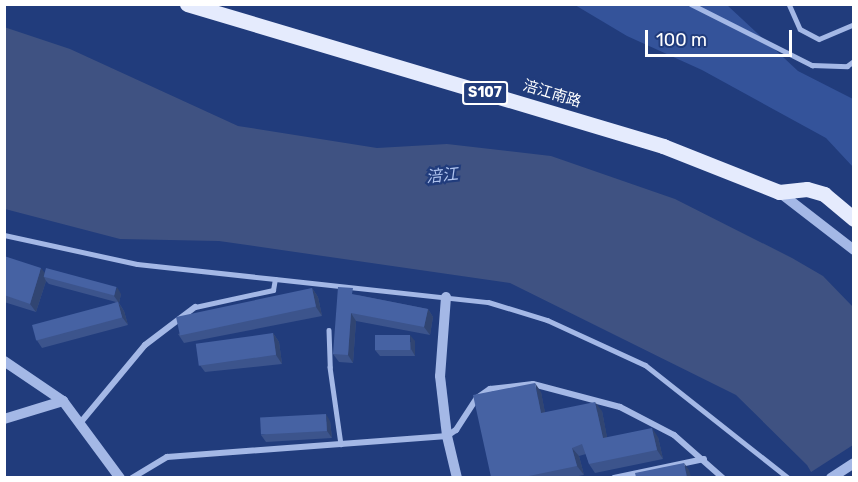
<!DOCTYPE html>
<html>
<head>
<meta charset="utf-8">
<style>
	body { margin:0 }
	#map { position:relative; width:858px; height:482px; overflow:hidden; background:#213c7c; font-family:Rubik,"Noto Sans SC",sans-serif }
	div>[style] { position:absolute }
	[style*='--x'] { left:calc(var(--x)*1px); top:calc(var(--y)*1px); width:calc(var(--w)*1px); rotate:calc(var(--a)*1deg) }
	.green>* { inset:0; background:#34539a }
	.water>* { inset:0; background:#3f5282 }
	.pier>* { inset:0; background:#213c7c }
	.service>* { height:4.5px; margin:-2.25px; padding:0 2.25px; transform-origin:2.25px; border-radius:2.25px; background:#a4b8e6 }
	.pedestrian>* { height:5px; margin:-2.5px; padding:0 2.5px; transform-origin:2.5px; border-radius:2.5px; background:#a4b8e6 }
	.minor>* { height:6px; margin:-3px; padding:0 3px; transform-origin:3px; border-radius:3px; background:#a4b8e6 }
	.tertiary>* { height:10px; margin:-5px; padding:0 5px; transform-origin:5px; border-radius:5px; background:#a4b8e6 }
	.primary>* { height:15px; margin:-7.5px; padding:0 7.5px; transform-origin:7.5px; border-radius:7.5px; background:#e5ebfd }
	.wall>* { inset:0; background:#3c548c }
	.shaded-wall>* { inset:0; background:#314572 }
	.building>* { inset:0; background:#4662a3; transform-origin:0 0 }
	span { translate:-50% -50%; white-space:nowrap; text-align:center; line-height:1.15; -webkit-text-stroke:4.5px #213c7c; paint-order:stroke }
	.shield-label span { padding:2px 4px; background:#213c7c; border:2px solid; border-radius:4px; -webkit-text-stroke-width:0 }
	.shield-label { font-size:14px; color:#fff; font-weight:700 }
	.street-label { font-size:15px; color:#fff }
	.water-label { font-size:16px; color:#afc3ee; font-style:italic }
	.frame { position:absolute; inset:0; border:6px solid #fff; pointer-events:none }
	.scale { position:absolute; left:645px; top:30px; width:147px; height:27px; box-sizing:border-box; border:3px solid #fff; border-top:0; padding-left:8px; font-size:18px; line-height:21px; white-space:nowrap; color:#fff; -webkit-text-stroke:4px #213c7c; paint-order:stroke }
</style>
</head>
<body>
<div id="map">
	<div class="green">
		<div style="clip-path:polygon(575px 5px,727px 5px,798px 71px,853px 99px,853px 167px,826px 138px,702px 70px,627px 36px)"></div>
	</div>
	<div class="water">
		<div style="clip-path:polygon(4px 27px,70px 49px,238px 126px,377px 148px,447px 144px,551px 156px,675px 199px,792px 258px,823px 276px,853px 307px,853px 477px,814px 477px,807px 465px,736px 395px,510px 283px,219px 241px,120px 239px,5px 209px)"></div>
	</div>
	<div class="pier">
		<div style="clip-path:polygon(853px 445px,853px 478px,810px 478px,808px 474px)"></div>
	</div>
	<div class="service">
		<div style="--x:691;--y:4;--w:136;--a:26.8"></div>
		<div style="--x:812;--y:65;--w:35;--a:2"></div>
		<div style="--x:847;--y:66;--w:9;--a:-36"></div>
		<div style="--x:789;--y:4;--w:27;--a:66"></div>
		<div style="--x:800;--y:29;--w:21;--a:28"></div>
		<div style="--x:819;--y:39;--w:38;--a:-23"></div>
		<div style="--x:329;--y:330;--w:37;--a:88"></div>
		<div style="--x:330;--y:367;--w:78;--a:81.9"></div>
	</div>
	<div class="pedestrian">
		<div style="--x:4;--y:235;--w:136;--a:12.3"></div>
		<div style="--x:137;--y:264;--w:139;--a:6.2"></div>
		<div style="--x:195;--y:307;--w:80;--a:-12.3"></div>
		<div style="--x:273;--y:290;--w:11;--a:-80"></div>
		<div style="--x:275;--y:279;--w:214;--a:6.2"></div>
		<div style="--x:488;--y:302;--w:62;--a:17"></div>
		<div style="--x:547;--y:320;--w:108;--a:24.7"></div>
		<div style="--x:645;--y:365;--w:182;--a:38.3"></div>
	</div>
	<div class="minor">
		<div style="--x:81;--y:422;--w:100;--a:-50.3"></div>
		<div style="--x:145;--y:345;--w:63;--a:-37.2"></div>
		<div style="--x:132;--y:478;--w:41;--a:-31"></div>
		<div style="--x:167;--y:457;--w:281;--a:-4.3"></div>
		<div style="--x:447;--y:436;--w:11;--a:-34"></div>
		<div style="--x:456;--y:430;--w:38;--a:-57"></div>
		<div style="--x:477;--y:398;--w:16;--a:-35"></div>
		<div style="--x:490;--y:389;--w:43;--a:-6.6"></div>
		<div style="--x:533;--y:384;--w:90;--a:14.8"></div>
		<div style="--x:620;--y:407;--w:61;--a:27.4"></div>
		<div style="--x:674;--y:435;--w:65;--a:41.3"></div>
		<div style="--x:614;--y:478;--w:92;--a:-11.9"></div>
	</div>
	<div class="tertiary">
		<div style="--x:779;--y:192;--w:95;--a:37.7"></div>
		<div style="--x:446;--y:297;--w:79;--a:94.3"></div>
		<div style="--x:440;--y:376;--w:60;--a:83.3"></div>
		<div style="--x:447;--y:436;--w:43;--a:76.6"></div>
		<div style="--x:4;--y:361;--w:71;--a:34.1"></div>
		<div style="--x:63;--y:401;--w:96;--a:53.5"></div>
		<div style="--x:4;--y:419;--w:62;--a:-17"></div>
		<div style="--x:831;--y:478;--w:27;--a:-33"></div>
	</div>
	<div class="primary">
		<div style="--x:187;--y:4;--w:497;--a:16.6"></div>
		<div style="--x:663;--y:146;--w:125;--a:21.6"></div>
		<div style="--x:779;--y:192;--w:28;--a:-6"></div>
		<div style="--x:807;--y:189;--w:18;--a:16"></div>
		<div style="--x:824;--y:194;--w:39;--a:40"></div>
	</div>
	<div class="wall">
		<div style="clip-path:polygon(4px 256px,45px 273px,121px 294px,119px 303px,124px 311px,128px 325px,42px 348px,36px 339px,116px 302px,49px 284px,46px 281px,36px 312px,4px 302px)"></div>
		<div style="clip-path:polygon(312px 288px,318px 297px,322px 316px,184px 343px,178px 334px)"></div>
		<div style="clip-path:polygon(357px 295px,428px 309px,433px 317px,430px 335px,356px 321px,353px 363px,339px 362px,333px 354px)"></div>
		<div style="clip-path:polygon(273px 333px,279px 342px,282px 364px,205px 372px,199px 364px)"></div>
		<div style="clip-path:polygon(415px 341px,415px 356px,380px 356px,375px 350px)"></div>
		<div style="clip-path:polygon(541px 392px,545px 413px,602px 411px,607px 438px,658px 437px,663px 459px,595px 473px,589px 464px,586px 454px,579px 456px,584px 475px,573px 477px,491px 477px)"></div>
		<div style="clip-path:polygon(330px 421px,332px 438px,266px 442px,261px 435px)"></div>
	</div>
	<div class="shaded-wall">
		<div style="clip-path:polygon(41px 268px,48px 277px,44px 277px,46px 281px,36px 312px,30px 304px)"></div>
		<div style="clip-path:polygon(117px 287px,121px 294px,119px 303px,114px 296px)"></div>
		<div style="clip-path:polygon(312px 288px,318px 297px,322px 316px,316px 307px)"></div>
		<div style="clip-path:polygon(118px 302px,124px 311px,128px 325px,122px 317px)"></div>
		<div style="clip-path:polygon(428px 309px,433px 317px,430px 335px,424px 327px)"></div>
		<div style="clip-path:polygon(351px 313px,356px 321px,353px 363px,348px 355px)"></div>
		<div style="clip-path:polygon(273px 333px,279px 342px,282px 364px,276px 355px)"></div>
		<div style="clip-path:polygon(410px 335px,415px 341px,415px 356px,411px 349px)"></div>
		<div style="clip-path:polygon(535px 383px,541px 392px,547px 422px,541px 413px)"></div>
		<div style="clip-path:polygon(595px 402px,602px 411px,609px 447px,603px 438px)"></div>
		<div style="clip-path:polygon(326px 414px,330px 421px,332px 438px,327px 431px)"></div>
		<div style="clip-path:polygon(652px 428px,658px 437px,663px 459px,657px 450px)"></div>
		<div style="clip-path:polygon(572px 448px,579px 456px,584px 475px,577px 466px)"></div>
		<div style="clip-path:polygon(684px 463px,689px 470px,691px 477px,687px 477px)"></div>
	</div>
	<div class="building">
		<div style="clip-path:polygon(4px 256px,41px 268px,30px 304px,4px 295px)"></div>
		<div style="left:46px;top:268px;width:73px;height:9px;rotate:15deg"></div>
		<div style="clip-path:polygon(338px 287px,353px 288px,352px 294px,428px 309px,424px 327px,351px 313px,348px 355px,333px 354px)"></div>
		<div style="left:312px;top:288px;width:19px;height:139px;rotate:78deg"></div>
		<div style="left:118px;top:302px;width:16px;height:89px;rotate:75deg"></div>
		<div style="left:273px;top:333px;width:22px;height:78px;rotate:82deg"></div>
		<div style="left:375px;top:335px;width:35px;height:15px"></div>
		<div style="clip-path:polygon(535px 383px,541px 413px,595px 402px,603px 438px,652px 428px,657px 450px,589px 464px,582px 444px,572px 448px,577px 466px,524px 477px,491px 477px,473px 395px)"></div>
		<div style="left:326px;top:414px;width:17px;height:66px;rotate:87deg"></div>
		<div style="clip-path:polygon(684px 463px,687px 477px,636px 477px,635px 473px)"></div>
	</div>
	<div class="shield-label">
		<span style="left:485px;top:93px">S107</span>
	</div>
	<div class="street-label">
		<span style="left:552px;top:94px;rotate:17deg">涪江南路</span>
	</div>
	<div class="water-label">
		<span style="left:442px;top:176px;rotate:-6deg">涪江</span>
	</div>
	<div class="frame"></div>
	<div class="scale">100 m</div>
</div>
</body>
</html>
